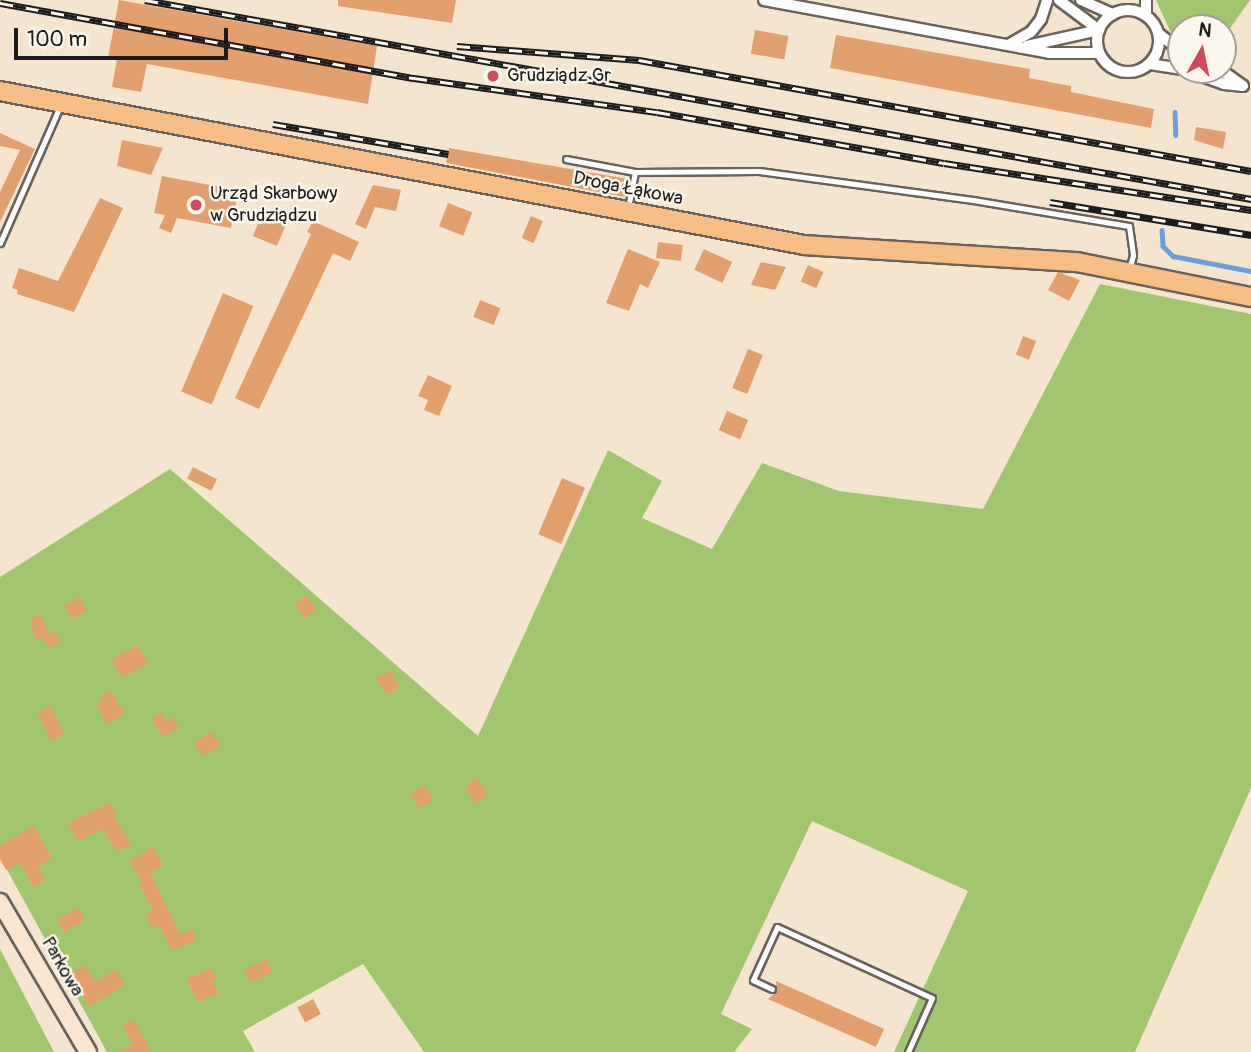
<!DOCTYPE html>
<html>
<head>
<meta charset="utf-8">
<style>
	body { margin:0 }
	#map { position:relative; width:1251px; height:1052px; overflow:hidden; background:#f6e5ce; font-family:Pangolin,sans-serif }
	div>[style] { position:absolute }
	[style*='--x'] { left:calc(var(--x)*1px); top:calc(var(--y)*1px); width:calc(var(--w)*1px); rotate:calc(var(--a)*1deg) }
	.green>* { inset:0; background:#a2c66f }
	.stream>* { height:4.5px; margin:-2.25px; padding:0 2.25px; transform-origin:2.25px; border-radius:2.25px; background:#6d9fd8 }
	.building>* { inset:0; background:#e3a06f; transform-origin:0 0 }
	.roads { filter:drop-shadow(2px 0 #68625a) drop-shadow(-2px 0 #68625a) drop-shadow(0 2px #68625a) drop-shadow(0 -2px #68625a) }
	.lane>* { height:5px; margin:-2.5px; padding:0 2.5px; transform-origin:2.5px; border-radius:2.5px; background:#fff }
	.street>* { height:10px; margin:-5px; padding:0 5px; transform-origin:5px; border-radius:5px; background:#fff }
	.street>.ring { margin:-5px; padding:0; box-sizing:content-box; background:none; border:10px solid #fff; border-radius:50% }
	.secondary>* { height:16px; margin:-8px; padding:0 8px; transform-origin:8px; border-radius:8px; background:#fce5cf }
	.primary>* { height:18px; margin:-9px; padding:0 9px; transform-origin:9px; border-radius:9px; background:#f7be88 }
	.rail>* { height:7px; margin-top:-3.5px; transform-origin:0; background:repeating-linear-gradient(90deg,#fbf7ec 0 13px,#1c1c1c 0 26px); box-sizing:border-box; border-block:2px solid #1c1c1c }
	.dots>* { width:19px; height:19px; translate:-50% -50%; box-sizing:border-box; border:4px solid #fbf7ec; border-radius:50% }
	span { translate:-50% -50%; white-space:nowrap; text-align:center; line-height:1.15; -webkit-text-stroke:5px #fbf7ec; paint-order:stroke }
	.poi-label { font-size:19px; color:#1c1c1c }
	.left { translate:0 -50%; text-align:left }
	.street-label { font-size:19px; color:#1c1c1c }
	.north { position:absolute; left:1167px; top:14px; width:70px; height:70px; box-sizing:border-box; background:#fbf7ec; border:2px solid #a29f99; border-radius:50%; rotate:9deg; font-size:19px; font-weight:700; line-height:28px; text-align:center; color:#1c1c1c }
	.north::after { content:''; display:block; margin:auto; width:24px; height:32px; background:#d1495b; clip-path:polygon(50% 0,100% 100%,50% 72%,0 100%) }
	.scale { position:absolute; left:14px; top:28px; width:214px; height:32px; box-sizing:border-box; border:4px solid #1c1c1c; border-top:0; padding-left:9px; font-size:21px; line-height:24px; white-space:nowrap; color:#1c1c1c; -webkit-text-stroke:5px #fbf7ec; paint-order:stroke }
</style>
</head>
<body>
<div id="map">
	<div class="green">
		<div style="clip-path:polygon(1156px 0,1250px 0,1226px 34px,1223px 56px,1223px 28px,1181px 28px,1181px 41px,1170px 31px)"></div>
		<div style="clip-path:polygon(1100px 284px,1251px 314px,1251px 788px,1135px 1052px,894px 1052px,968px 891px,812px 821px,721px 1014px,752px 1029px,734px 1052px,424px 1052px,363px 964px,243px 1031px,255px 1052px,107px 1052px,0 857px,0 577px,170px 469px,478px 736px,608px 450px,662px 481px,642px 518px,712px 549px,762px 463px,839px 491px,983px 509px)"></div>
		<div style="clip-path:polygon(0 949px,43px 1031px,54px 1052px,0 1052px)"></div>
	</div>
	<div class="stream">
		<div style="--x:1175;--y:112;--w:23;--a:88"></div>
		<div style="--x:1162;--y:230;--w:16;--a:86"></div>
		<div style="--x:1163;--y:246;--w:14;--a:45"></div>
		<div style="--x:1173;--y:256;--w:79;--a:10.9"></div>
	</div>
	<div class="building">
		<div style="clip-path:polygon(119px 0,377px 46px,368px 104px,147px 64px,141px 92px,112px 87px,117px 59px,108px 58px)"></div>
		<div style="clip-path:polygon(338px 0,456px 0,452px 23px,338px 6px)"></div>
		<div style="left:755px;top:30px;width:34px;height:24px;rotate:10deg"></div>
		<div style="clip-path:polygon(836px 35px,1030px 69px,1029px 78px,1071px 86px,1071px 92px,1154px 109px,1151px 128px,830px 68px)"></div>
		<div style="clip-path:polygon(1196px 127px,1226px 132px,1223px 149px,1194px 140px)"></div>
		<div style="clip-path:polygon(0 133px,35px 149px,0 222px,0 192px,20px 150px,0 146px)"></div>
		<div style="clip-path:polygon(122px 140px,163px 148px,151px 175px,117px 166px)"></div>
		<div style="clip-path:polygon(449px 148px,628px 179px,625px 197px,446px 163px)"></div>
		<div style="clip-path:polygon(162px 176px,226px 188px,225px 195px,237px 197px,231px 228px,177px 218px,171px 233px,159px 228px,165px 215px,154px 213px)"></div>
		<div style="clip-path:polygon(373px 185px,401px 190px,396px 211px,375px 207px,366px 229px,355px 224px)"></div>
		<div style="clip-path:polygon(100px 198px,123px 208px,74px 312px,17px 294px,18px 290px,12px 288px,19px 268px,58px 281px)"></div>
		<div style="left:448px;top:203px;width:26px;height:25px;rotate:21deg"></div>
		<div style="left:263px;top:212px;width:26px;height:26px;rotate:23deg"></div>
		<div style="left:531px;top:216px;width:13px;height:24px;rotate:23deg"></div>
		<div style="clip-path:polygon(313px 221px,359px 242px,350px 261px,333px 253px,259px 409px,235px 398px,311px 234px,307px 232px)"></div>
		<div style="left:658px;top:242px;width:25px;height:16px;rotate:7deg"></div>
		<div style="clip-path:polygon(628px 249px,660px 262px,648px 288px,640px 284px,629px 311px,606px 303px)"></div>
		<div style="left:704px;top:249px;width:31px;height:23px;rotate:25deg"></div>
		<div style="clip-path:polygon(761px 262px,786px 267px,775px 290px,751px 285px)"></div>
		<div style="left:808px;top:265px;width:17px;height:18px;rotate:24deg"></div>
		<div style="clip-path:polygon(1058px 272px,1080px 280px,1069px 301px,1048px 290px)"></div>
		<div style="left:223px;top:293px;width:33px;height:107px;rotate:23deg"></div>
		<div style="left:480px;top:300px;width:22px;height:18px;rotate:22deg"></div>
		<div style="left:1023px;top:336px;width:14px;height:20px;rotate:21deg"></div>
		<div style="left:748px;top:349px;width:16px;height:42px;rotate:22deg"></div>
		<div style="clip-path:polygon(428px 375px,452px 386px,439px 416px,424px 410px,428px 400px,418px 396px)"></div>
		<div style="left:727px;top:411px;width:23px;height:21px;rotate:23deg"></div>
		<div style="left:193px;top:467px;width:27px;height:13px;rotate:27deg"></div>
		<div style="left:562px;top:478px;width:25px;height:61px;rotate:23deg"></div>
		<div style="left:306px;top:595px;width:18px;height:15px;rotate:52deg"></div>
		<div style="left:80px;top:597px;width:15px;height:18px;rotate:62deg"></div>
		<div style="clip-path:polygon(39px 614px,50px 634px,56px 632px,61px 642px,48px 648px,43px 638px,37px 641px,30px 627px,33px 626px,30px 619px)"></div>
		<div style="left:138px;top:645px;width:21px;height:30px;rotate:62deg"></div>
		<div style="left:390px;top:670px;width:19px;height:16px;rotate:58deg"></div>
		<div style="clip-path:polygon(111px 690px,125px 714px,107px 724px,96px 704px,102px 700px,100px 697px)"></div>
		<div style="clip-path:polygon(51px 706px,64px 734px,52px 741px,37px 714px)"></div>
		<div style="clip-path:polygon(161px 713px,166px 721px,173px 717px,179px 727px,163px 737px,152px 719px)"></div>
		<div style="left:213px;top:732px;width:16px;height:21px;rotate:63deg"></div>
		<div style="clip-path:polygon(477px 777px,488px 795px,475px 804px,465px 788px)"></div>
		<div style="left:425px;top:785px;width:17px;height:17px;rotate:59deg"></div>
		<div style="clip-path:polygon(110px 803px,117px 814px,114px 816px,131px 844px,117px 852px,102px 829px,78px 841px,68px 823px)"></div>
		<div style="clip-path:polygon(34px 826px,52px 858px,37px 867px,45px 880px,33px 887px,20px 863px,6px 870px,0 859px,0 845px)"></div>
		<div style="clip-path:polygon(153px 847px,163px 865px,150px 873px,180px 934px,192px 929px,197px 939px,172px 951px,159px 925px,152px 929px,145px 915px,153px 911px,139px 884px,143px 883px,129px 861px)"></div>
		<div style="left:78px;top:908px;width:14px;height:24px;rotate:60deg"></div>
		<div style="left:267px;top:959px;width:14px;height:25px;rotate:65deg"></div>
		<div style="clip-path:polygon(85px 965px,95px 982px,116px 970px,125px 985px,89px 1006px,71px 973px)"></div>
		<div style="clip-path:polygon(212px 968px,217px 979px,212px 981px,219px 993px,197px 1002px,187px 979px)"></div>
		<div style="clip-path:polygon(776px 981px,884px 1029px,876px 1047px,768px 999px,777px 991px)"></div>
		<div style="left:313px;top:999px;width:17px;height:18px;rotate:62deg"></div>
		<div style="clip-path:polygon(134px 1020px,152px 1052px,117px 1052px,132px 1044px,123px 1026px)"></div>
	</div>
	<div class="roads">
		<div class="lane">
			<div style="--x:566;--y:159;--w:70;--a:10.7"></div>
			<div style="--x:635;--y:172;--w:36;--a:101"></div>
			<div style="--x:635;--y:172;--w:124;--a:-0.5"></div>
			<div style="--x:759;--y:171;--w:216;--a:7.7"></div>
			<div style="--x:973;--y:200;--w:158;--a:9.5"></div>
			<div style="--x:1129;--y:226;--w:29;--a:82"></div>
			<div style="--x:1133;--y:255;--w:16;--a:105"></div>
			<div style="--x:0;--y:243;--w:150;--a:-66.3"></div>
			<div style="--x:772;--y:989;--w:21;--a:-155"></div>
			<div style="--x:753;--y:980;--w:58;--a:-65.6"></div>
			<div style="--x:777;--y:927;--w:170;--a:24.6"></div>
			<div style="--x:932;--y:998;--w:59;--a:114"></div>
		</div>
		<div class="street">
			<div style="--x:764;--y:0;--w:290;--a:10.5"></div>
			<div style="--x:1049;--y:53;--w:50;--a:0"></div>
			<div style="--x:1059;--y:0;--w:50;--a:36.9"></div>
			<div style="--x:1081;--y:0;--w:35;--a:24"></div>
			<div style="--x:1146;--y:0;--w:15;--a:90"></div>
			<div class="ring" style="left:1097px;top:10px;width:52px;height:52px"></div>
			<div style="--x:1159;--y:34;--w:28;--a:38"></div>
			<div style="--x:1010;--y:44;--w:24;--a:-30"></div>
			<div style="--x:1031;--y:32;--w:16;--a:-52"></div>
			<div style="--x:1041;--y:19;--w:20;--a:-72"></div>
			<div style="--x:1027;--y:46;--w:74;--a:-12.5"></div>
			<div style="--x:1150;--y:64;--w:31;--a:9"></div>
			<div style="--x:1185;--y:70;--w:41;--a:19.7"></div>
			<div style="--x:1224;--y:84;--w:19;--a:6"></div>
			<div style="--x:1221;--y:70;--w:27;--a:36"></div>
		</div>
		<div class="secondary">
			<div style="--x:0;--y:902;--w:174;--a:59.6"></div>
		</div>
		<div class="primary">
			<div style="--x:0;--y:91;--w:819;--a:10.84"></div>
			<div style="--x:804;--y:245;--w:274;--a:3.6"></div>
			<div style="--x:1077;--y:262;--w:177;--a:11.4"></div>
		</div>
	</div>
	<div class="rail">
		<div style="--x:145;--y:0;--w:1124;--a:10.2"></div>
		<div style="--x:0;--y:3;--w:421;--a:10.3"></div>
		<div style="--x:414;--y:78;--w:245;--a:8"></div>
		<div style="--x:657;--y:112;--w:291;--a:10.1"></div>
		<div style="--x:944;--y:163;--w:311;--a:8.7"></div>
		<div style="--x:457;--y:46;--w:183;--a:4.4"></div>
		<div style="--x:639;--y:60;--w:622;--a:10.28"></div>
		<div style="--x:273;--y:124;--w:178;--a:9.7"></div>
		<div style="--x:1050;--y:202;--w:204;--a:9.3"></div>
	</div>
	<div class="dots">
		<div style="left:493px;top:76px;background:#d1495b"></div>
		<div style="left:196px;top:205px;background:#d1495b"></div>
	</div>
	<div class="poi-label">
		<span class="left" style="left:507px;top:76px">Grudziądz Gr</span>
		<span class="left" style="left:210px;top:205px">Urząd Skarbowy<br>w Grudziądzu</span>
	</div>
	<div class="street-label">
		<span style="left:628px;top:189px;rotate:11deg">Droga Łąkowa</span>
		<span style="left:62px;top:967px;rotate:60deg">Parkowa</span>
	</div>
	<div class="north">N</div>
	<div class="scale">100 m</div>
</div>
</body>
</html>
